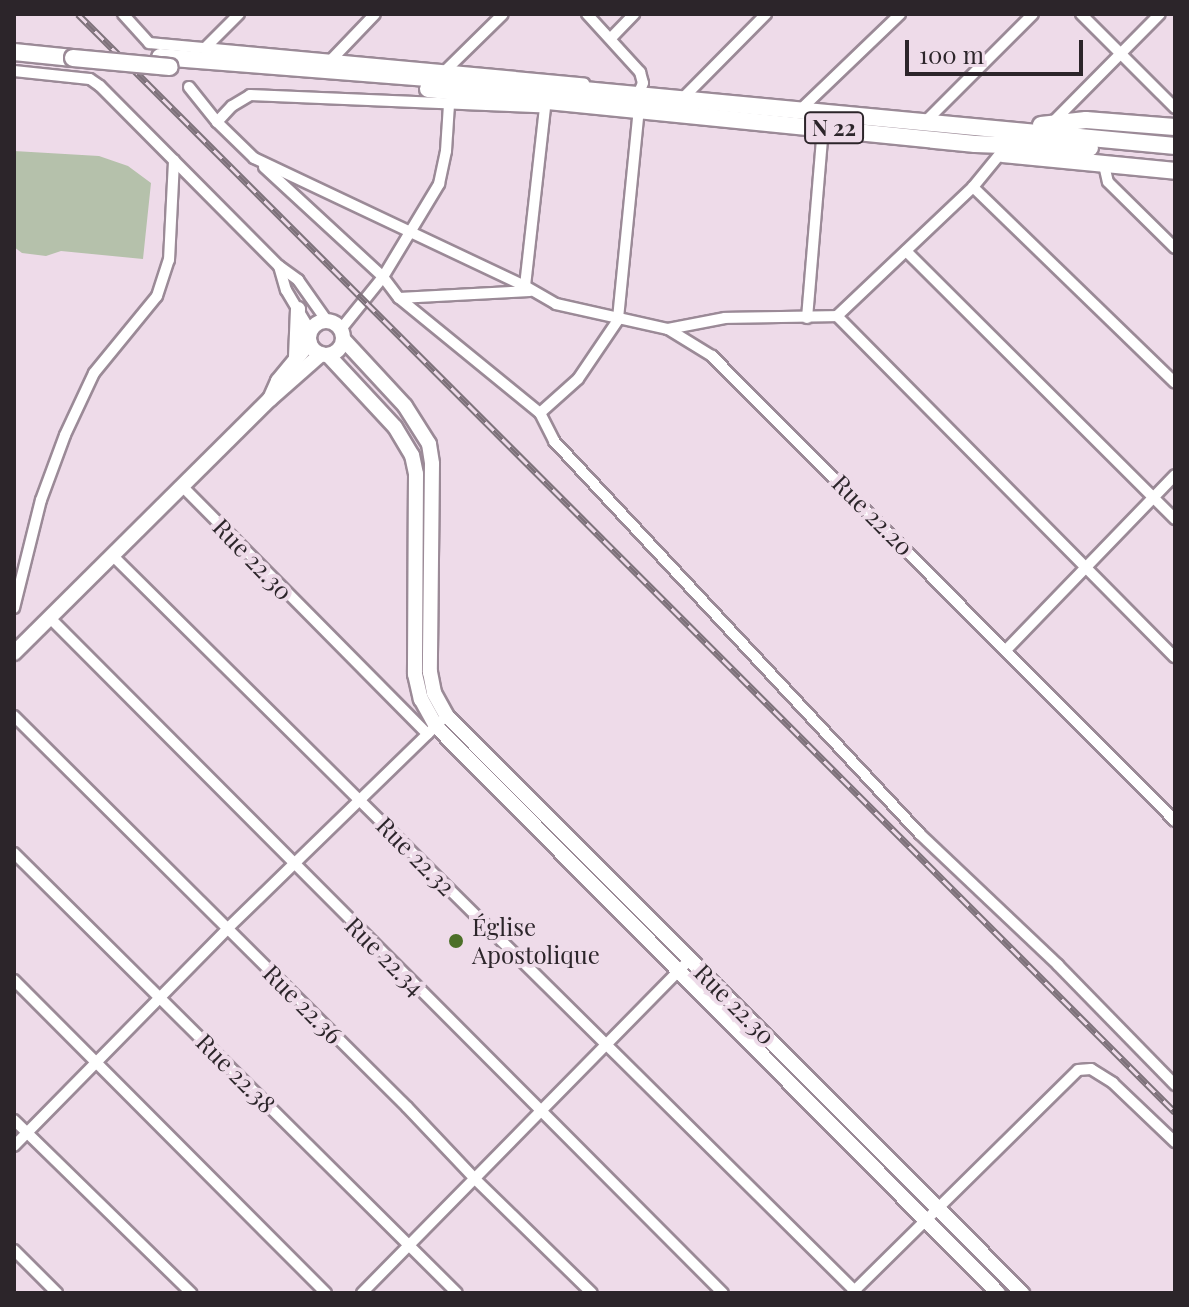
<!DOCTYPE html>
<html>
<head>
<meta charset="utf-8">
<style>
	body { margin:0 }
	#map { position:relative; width:1189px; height:1307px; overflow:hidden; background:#eedbe9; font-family:"Playfair Display",serif }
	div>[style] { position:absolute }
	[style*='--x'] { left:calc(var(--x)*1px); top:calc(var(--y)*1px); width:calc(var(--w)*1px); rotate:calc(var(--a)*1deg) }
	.green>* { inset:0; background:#b5c1ab }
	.roads { filter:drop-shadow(2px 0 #9b8a97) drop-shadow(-2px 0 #9b8a97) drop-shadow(0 2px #9b8a97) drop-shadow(0 -2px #9b8a97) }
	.street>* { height:10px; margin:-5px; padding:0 5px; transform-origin:5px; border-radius:5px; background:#fff }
	.secondary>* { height:14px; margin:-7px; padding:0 7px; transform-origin:7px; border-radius:7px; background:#fff }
	.secondary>.ring { margin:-7px; padding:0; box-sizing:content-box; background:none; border:14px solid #fff; border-radius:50% }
	.primary>* { height:16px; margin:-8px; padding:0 8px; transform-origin:8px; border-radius:8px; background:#fff }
	.rail>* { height:7px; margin-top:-3.5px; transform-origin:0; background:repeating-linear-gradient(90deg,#eedbe9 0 12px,#7e727b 0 24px); box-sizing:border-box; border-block:2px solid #7e727b }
	.bridges { filter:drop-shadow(2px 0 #9b8a97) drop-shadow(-2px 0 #9b8a97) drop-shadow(0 2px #9b8a97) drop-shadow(0 -2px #9b8a97) }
	.primary-bridge>* { height:16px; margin:-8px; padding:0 8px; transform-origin:8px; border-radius:8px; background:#fff }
	.dots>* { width:22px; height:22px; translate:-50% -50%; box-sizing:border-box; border:4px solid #eedbe9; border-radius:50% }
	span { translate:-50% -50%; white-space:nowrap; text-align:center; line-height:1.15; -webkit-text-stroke:8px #eedbe9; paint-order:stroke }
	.shield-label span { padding:2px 6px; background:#eedbe9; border:2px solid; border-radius:6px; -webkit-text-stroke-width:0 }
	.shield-label { font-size:22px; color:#2c252a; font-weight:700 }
	.street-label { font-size:24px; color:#2c252a }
	.poi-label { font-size:24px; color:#2c252a }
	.left { translate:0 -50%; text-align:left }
	.frame { position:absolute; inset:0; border:16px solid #2c252a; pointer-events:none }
	.scale { position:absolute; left:905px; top:40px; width:178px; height:36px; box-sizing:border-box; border:4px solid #2c252a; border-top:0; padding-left:10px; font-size:24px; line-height:28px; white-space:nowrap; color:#2c252a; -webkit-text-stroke:6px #eedbe9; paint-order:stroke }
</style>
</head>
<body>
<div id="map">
	<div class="green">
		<div style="clip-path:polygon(14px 151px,99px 156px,128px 166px,151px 183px,143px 259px,61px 251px,46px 256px,22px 253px,14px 247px)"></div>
	</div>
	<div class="roads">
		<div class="street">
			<div style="--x:123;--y:14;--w:39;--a:48"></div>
			<div style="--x:149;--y:43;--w:437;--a:5.3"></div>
			<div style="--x:587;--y:14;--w:79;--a:47.6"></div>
			<div style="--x:640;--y:72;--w:11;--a:75"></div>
			<div style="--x:643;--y:83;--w:13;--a:113"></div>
			<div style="--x:1081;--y:14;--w:133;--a:45"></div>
			<div style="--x:612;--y:37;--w:32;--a:-46"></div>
			<div style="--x:205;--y:48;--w:48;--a:-45"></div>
			<div style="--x:332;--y:59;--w:62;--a:-46.3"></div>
			<div style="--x:447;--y:69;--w:78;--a:-44.5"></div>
			<div style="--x:14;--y:71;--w:76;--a:6"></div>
			<div style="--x:90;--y:79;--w:12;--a:35"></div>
			<div style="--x:100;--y:86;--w:254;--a:45.2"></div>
			<div style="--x:279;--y:266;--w:24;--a:36"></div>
			<div style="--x:298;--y:280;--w:50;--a:54.7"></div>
			<div style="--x:189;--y:87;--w:45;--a:51.3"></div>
			<div style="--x:217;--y:122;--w:52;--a:44.2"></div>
			<div style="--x:254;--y:158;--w:300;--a:25.3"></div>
			<div style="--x:525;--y:286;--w:36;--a:30"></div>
			<div style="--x:556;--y:304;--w:115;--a:12.6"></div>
			<div style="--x:668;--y:329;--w:52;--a:31.5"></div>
			<div style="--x:712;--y:356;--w:656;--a:45.12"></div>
			<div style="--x:681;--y:100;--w:121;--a:-45.3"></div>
			<div style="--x:636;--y:109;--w:3;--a:-18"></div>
			<div style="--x:639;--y:108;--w:213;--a:95.7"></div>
			<div style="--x:618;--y:320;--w:71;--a:124.1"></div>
			<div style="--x:578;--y:379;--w:51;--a:138.2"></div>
			<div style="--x:540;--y:413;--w:31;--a:63"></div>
			<div style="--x:554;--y:441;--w:537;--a:47.04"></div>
			<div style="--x:920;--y:834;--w:190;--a:43.5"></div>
			<div style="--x:1058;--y:965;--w:168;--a:45.7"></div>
			<div style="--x:799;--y:111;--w:140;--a:-43.8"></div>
			<div style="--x:217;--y:122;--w:22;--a:-47"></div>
			<div style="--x:232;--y:106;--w:21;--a:-31"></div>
			<div style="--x:250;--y:95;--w:290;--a:2.4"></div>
			<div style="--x:924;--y:123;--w:154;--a:-45"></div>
			<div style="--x:1052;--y:123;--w:153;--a:-45.3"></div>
			<div style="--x:1104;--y:165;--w:17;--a:77"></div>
			<div style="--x:1108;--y:182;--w:94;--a:44.6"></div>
			<div style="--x:264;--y:167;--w:162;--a:42.7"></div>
			<div style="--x:383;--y:277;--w:109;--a:-58.9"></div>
			<div style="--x:439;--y:184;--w:34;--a:-78"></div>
			<div style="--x:446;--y:151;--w:46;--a:-86.3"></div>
			<div style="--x:973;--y:187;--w:281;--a:44.1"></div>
			<div style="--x:906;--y:251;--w:380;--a:44.9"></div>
			<div style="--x:279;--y:266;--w:25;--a:74"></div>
			<div style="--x:286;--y:290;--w:49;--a:59.2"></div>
			<div style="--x:525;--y:286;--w:180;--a:-83.6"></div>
			<div style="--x:399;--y:298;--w:182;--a:39.2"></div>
			<div style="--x:837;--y:316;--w:480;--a:45.3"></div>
			<div style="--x:807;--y:318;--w:192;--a:-85.2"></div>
			<div style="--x:341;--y:329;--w:67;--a:-51.1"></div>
			<div style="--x:383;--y:277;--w:26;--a:53"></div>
			<div style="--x:399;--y:298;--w:131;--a:-3.1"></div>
			<div style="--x:668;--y:329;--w:58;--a:-10.9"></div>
			<div style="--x:725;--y:318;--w:112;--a:-1"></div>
			<div style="--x:837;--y:316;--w:187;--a:-43.5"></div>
			<div style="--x:973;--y:187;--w:43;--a:-50.7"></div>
			<div style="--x:182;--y:486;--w:349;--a:45.3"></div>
			<div style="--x:112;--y:555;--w:1049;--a:44.73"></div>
			<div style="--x:14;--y:608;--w:111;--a:-76"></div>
			<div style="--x:41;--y:500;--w:69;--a:-69.7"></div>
			<div style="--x:65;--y:435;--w:68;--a:-64.9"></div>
			<div style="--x:94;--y:373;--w:99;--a:-50.7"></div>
			<div style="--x:157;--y:296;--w:38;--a:-72"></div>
			<div style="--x:169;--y:260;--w:100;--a:-87.1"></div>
			<div style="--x:50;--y:618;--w:953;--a:45.09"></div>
			<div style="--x:1007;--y:649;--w:242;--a:-46"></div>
			<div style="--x:14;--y:716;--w:554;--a:44.85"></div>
			<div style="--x:407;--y:1107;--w:99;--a:46.6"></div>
			<div style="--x:475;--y:1179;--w:163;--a:44.3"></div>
			<div style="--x:14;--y:853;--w:624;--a:44.81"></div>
			<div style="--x:14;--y:980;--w:442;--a:45.1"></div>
			<div style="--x:14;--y:1120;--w:248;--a:44.3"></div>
			<div style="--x:14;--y:1146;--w:304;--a:-45.5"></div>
			<div style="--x:227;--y:929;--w:298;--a:-44.2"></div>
			<div style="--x:14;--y:1250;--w:61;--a:45"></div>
			<div style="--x:362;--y:1293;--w:468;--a:-45.5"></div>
			<div style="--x:852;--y:1293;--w:317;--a:-44.6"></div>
			<div style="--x:1078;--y:1070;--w:13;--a:-4"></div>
			<div style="--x:1091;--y:1069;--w:26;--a:32"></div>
			<div style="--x:1113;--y:1083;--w:86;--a:43.6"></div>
		</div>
		<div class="secondary">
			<div class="ring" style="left:309px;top:321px;width:20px;height:20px"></div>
			<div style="--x:343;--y:339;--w:91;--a:47.2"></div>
			<div style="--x:405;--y:406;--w:45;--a:57.7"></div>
			<div style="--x:429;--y:444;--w:20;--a:81"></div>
			<div style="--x:432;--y:464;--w:208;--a:90.6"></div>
			<div style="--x:430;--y:672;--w:21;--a:79"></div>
			<div style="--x:434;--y:693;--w:26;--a:61"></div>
			<div style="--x:447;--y:716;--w:815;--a:45.1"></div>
			<div style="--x:328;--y:355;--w:98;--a:47.1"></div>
			<div style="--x:395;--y:427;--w:33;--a:59"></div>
			<div style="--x:412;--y:455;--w:19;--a:78"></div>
			<div style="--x:416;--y:474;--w:200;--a:90.3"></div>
			<div style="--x:415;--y:674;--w:26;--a:77"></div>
			<div style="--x:421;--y:699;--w:31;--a:61"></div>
			<div style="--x:436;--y:726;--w:798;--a:45.25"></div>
			<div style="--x:296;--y:357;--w:48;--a:-87.6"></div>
			<div style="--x:270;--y:399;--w:20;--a:-66"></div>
			<div style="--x:278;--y:381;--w:50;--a:-50.6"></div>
			<div style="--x:14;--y:653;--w:361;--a:-44.8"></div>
			<div style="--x:270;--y:399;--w:68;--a:-41.4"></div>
		</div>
		<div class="primary">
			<div style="--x:14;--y:52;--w:59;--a:5.8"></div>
			<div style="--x:160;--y:57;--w:425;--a:4.5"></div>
			<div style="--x:584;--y:90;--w:594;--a:5.41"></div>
			<div style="--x:428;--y:89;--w:550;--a:5.74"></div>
			<div style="--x:975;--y:144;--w:115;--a:2"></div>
			<div style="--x:1041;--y:125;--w:45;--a:-6.3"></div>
			<div style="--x:1086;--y:120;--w:89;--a:4.5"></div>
			<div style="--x:1003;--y:154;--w:173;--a:5.6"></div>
		</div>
	</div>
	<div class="rail">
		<div style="--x:78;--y:14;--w:1552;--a:45.03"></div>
	</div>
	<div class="bridges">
		<div class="primary-bridge">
			<div style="--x:73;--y:58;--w:97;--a:5.3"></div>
		</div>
	</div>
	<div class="dots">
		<div style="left:456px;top:941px;background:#4c6f28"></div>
	</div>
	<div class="shield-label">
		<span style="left:834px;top:128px">N 22</span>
	</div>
	<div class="street-label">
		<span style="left:873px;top:515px;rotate:45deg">Rue 22.20</span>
		<span style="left:253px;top:559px;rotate:46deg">Rue 22.30</span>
		<span style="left:416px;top:856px;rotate:45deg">Rue 22.32</span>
		<span style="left:385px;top:956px;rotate:45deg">Rue 22.34</span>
		<span style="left:303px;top:1004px;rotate:45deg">Rue 22.36</span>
		<span style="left:735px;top:1004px;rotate:45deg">Rue 22.30</span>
		<span style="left:236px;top:1073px;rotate:45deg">Rue 22.38</span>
	</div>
	<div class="poi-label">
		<span class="left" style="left:472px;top:941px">Église<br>Apostolique</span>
	</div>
	<div class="frame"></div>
	<div class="scale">100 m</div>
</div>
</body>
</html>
